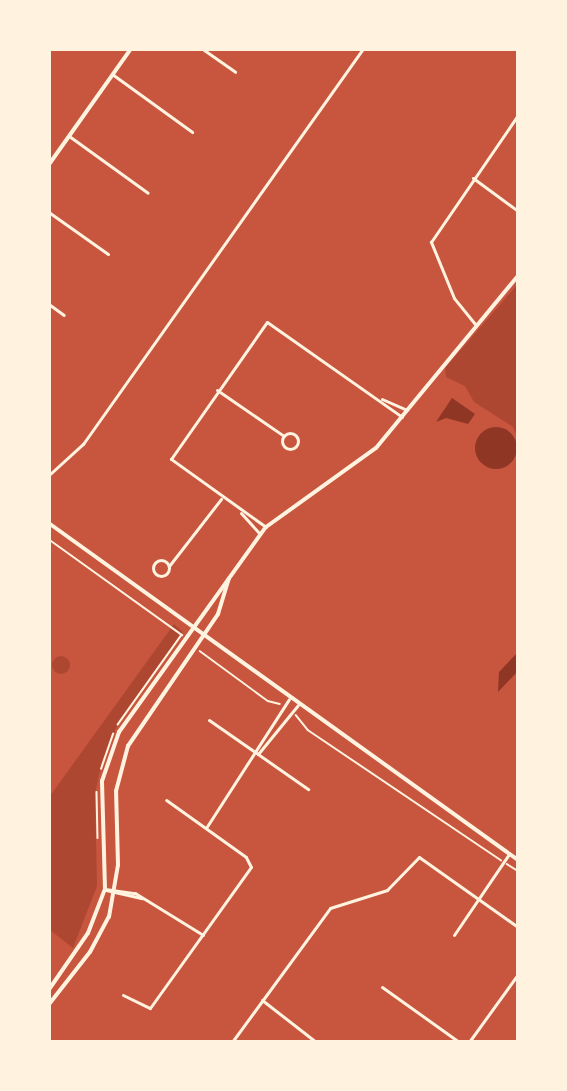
<!DOCTYPE html>
<html>
<head>
<meta charset="utf-8">
<style>
	body { margin:0 }
	#map { position:relative; width:567px; height:1091px; overflow:hidden; background:#c8553d; font-family:"Fira Sans Condensed",sans-serif }
	div>[style] { position:absolute }
	[style*='--x'] { left:calc(var(--x)*1px); top:calc(var(--y)*1px); width:calc(var(--w)*1px); rotate:calc(var(--a)*1deg) }
	.green>* { inset:0; background:#ae4732 }
	.round { border-radius:50% }
	.water>* { inset:0; background:#8f3625 }
	.path>* { height:1.5px; margin:-0.75px; padding:0 0.75px; transform-origin:0.75px; border-radius:0.75px; background:#fff3e0 }
	.minor>* { height:3px; margin:-1.5px; padding:0 1.5px; transform-origin:1.5px; border-radius:1.5px; background:#fff3e0 }
	.minor>.ring { margin:-1.5px; padding:0; box-sizing:content-box; background:none; border:3px solid #fff3e0; border-radius:50% }
	.secondary>* { height:4px; margin:-2px; padding:0 2px; transform-origin:2px; border-radius:2px; background:#fff3e0 }
	span { translate:-50% -50%; white-space:nowrap; text-align:center; line-height:1.15; -webkit-text-stroke:4.5px #fff3e0; paint-order:stroke }
	.frame { position:absolute; inset:0; border:51px solid #fff3e0; pointer-events:none }
</style>
</head>
<body>
<div id="map">
	<div class="green">
		<div style="clip-path:polygon(517px 285px,517px 436px,513px 427px,474px 402px,465px 386px,446px 377px,445px 368px)"></div>
		<div style="clip-path:polygon(174px 624px,183px 632px,120px 719px,102px 761px,95px 794px,97px 886px,73px 948px,50px 930px,50px 796px)"></div>
		<div class="round" style="left:52px;top:656px;width:18px;height:18px"></div>
	</div>
	<div class="water">
		<div style="clip-path:polygon(452px 398px,475px 414px,468px 424px,446px 418px,436px 422px)"></div>
		<div class="round" style="left:475px;top:427px;width:42px;height:42px"></div>
		<div style="clip-path:polygon(517px 653px,517px 672px,498px 692px,499px 672px)"></div>
	</div>
	<div class="path">
		<div style="--x:50;--y:540;--w:163;--a:35.7"></div>
		<div style="--x:182;--y:635;--w:110;--a:125.4"></div>
		<div style="--x:200;--y:651;--w:84;--a:36.3"></div>
		<div style="--x:268;--y:701;--w:12;--a:14"></div>
		<div style="--x:296;--y:715;--w:19;--a:51"></div>
		<div style="--x:308;--y:730;--w:233;--a:34"></div>
		<div style="--x:101;--y:769;--w:37;--a:-71"></div>
		<div style="--x:97;--y:792;--w:46;--a:88.8"></div>
		<div style="--x:507;--y:864;--w:13;--a:32"></div>
	</div>
	<div class="minor">
		<div style="--x:204;--y:50;--w:38;--a:35"></div>
		<div style="--x:112;--y:74;--w:99;--a:35.9"></div>
		<div style="--x:69;--y:136;--w:97;--a:35.8"></div>
		<div style="--x:473;--y:178;--w:56;--a:36.3"></div>
		<div style="--x:50;--y:213;--w:71;--a:35.3"></div>
		<div style="--x:50;--y:305;--w:17;--a:36"></div>
		<div style="--x:475;--y:324;--w:33;--a:-129"></div>
		<div style="--x:454;--y:298;--w:61;--a:-112.3"></div>
		<div style="--x:431;--y:242;--w:154;--a:-55.6"></div>
		<div style="--x:217;--y:390;--w:81;--a:34.5"></div>
		<div style="--x:382;--y:399;--w:27;--a:24"></div>
		<div class="ring" style="left:282px;top:433px;width:13px;height:13px"></div>
		<div style="--x:50;--y:474;--w:45;--a:-42.3"></div>
		<div style="--x:83;--y:444;--w:483;--a:-54.7"></div>
		<div style="--x:241;--y:513;--w:28;--a:48"></div>
		<div style="--x:266;--y:527;--w:117;--a:-144.4"></div>
		<div style="--x:171;--y:459;--w:167;--a:-55"></div>
		<div style="--x:267;--y:322;--w:165;--a:35.1"></div>
		<div class="ring" style="left:153px;top:560px;width:13px;height:13px"></div>
		<div style="--x:169;--y:566;--w:85;--a:-52.2"></div>
		<div style="--x:209;--y:720;--w:121;--a:34.9"></div>
		<div style="--x:258;--y:754;--w:63;--a:-50.8"></div>
		<div style="--x:206;--y:828;--w:153;--a:-57.2"></div>
		<div style="--x:105;--y:889;--w:30;--a:8"></div>
		<div style="--x:135;--y:893;--w:80;--a:31.7"></div>
		<div style="--x:106;--y:890;--w:37;--a:13"></div>
		<div style="--x:454;--y:935;--w:98;--a:-55.8"></div>
		<div style="--x:382;--y:987;--w:95;--a:35.5"></div>
		<div style="--x:123;--y:995;--w:30;--a:26"></div>
		<div style="--x:150;--y:1008;--w:173;--a:-54.4"></div>
		<div style="--x:251;--y:867;--w:11;--a:-117"></div>
		<div style="--x:246;--y:857;--w:98;--a:-144.5"></div>
		<div style="--x:262;--y:1000;--w:68;--a:37.9"></div>
		<div style="--x:232;--y:1042;--w:166;--a:-53.8"></div>
		<div style="--x:330;--y:908;--w:60;--a:-17.5"></div>
		<div style="--x:387;--y:890;--w:46;--a:-45.9"></div>
		<div style="--x:419;--y:857;--w:121;--a:35.3"></div>
		<div style="--x:469;--y:1042;--w:84;--a:-54.2"></div>
	</div>
	<div class="secondary">
		<div style="--x:50;--y:163;--w:138;--a:-54.7"></div>
		<div style="--x:50;--y:524;--w:576;--a:35.68"></div>
		<div style="--x:50;--y:988;--w:67;--a:-55.4"></div>
		<div style="--x:88;--y:933;--w:47;--a:-68.9"></div>
		<div style="--x:105;--y:889;--w:108;--a:-91.6"></div>
		<div style="--x:102;--y:781;--w:52;--a:-70.9"></div>
		<div style="--x:119;--y:732;--w:252;--a:-54.4"></div>
		<div style="--x:266;--y:527;--w:135;--a:-35.7"></div>
		<div style="--x:376;--y:448;--w:223;--a:-50.5"></div>
		<div style="--x:50;--y:1003;--w:65;--a:-51.9"></div>
		<div style="--x:90;--y:952;--w:40;--a:-62"></div>
		<div style="--x:109;--y:917;--w:53;--a:-80.2"></div>
		<div style="--x:118;--y:865;--w:74;--a:-91.5"></div>
		<div style="--x:116;--y:791;--w:47;--a:-75.1"></div>
		<div style="--x:128;--y:746;--w:160;--a:-55.7"></div>
		<div style="--x:218;--y:614;--w:37;--a:-73"></div>
	</div>
	<div class="frame"></div>
</div>
</body>
</html>
